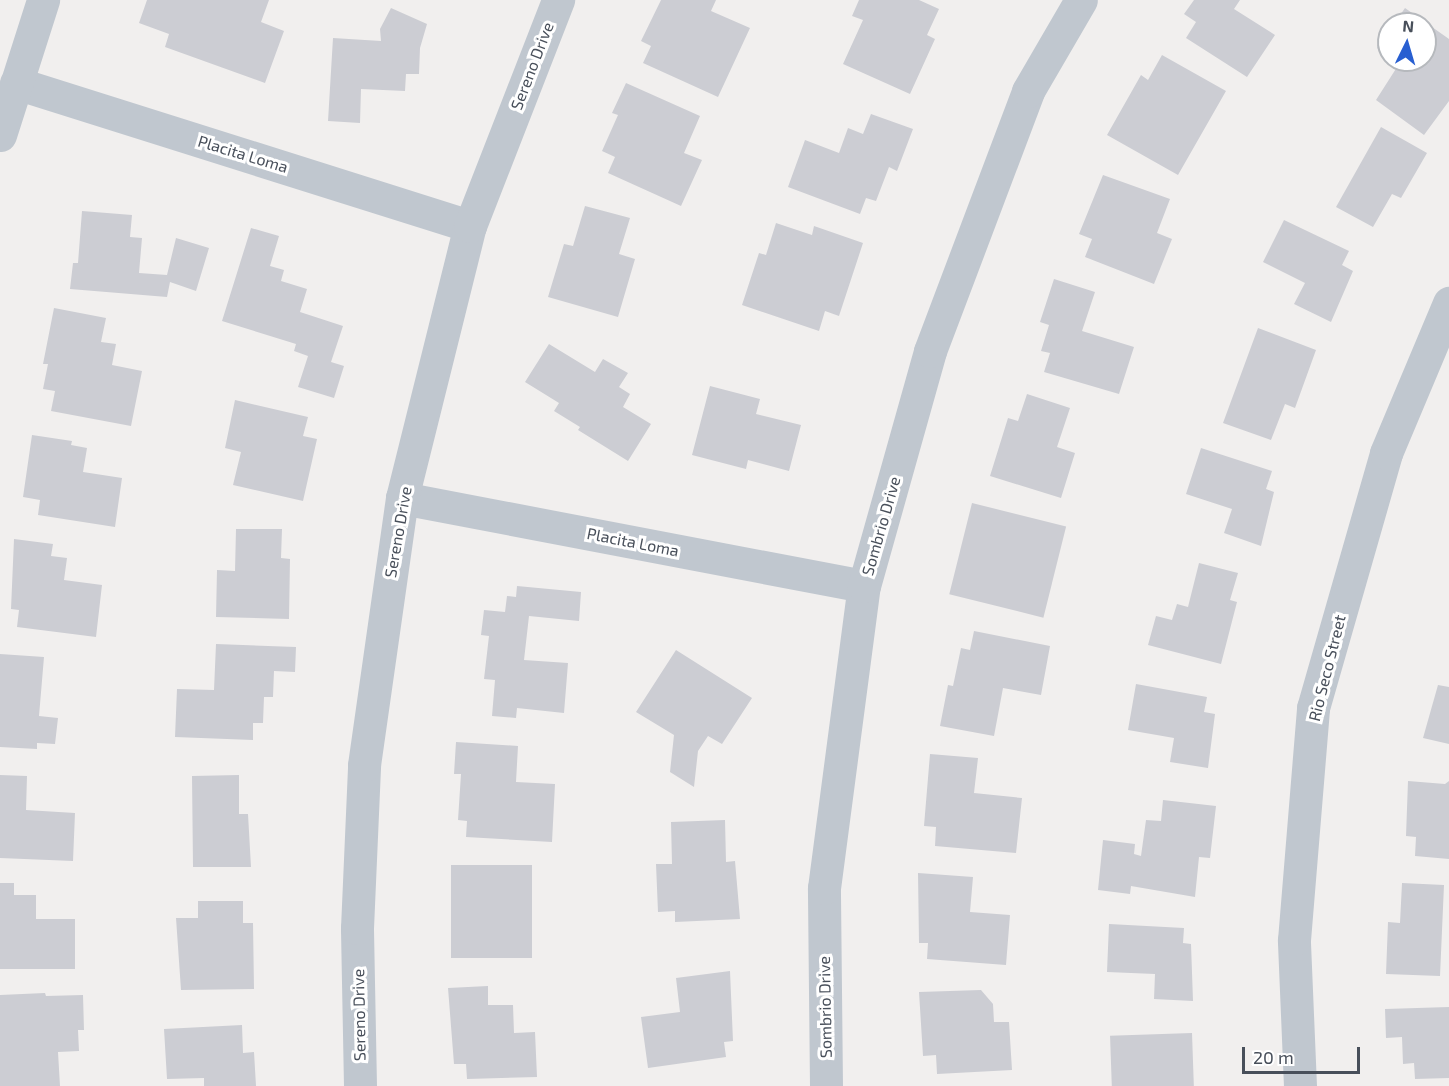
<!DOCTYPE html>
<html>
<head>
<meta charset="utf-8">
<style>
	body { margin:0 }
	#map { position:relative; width:1449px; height:1086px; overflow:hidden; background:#f1efee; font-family:"Exo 2",sans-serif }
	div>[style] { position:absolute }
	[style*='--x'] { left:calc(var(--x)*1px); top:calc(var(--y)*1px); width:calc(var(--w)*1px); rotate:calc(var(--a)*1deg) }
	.building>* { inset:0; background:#cccdd3; transform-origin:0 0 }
	.minor>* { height:33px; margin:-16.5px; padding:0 16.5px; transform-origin:16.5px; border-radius:16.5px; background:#c0c7cf }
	span { translate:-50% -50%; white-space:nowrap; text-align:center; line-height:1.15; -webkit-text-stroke:6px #fff; paint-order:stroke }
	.street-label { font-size:16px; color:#484f5a }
	.north { position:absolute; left:1377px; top:12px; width:60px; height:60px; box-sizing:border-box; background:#fff; border:2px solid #b6b9bd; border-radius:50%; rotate:5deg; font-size:16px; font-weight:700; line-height:24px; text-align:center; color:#484f5a }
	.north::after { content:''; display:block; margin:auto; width:21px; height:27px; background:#285fd1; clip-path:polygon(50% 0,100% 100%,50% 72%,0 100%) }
	.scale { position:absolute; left:1242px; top:1047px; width:118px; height:27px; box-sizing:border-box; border:3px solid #484f5a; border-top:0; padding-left:8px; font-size:18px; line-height:21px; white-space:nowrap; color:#484f5a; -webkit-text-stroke:4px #fff; paint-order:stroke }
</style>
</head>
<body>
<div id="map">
	<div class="building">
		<div style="clip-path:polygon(147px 0,269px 0,261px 22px,284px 31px,265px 83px,165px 47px,169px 34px,139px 23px)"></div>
		<div style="clip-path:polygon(661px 0,716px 0,711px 11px,750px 28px,718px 97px,643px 63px,651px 46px,641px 41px)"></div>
		<div style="clip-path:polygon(859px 0,919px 0,939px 9px,927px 35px,935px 39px,910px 94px,843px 64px,863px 20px,852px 16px)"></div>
		<div style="clip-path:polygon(1194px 0,1240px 0,1234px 9px,1275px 35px,1247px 77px,1186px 38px,1196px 22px,1184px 14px)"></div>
		<div style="clip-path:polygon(391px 8px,427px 24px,420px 48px,419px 74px,406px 74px,405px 91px,361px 89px,360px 123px,328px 121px,333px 38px,381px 41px,380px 29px)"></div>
		<div style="clip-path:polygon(1405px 8px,1449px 39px,1449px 101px,1424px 135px,1376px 100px,1399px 64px,1393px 60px,1425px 60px,1425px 24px,1394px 24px)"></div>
		<div style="clip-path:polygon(1389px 31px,1389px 57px,1377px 48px)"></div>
		<div style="clip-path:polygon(1162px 55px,1226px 91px,1178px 175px,1107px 135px,1141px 75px,1148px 80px)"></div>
		<div style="clip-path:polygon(626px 83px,700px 116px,684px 153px,702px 160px,681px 206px,608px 173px,615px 157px,602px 151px,618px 115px,612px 113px)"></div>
		<div style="clip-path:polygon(871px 114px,913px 129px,897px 171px,889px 167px,876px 201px,866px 198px,860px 214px,788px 187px,805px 140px,839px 153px,848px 128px,863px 134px)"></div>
		<div style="clip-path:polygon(1381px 127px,1427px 153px,1401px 198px,1392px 194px,1373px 227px,1336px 207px)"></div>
		<div style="clip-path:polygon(1103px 175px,1170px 199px,1157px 233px,1172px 239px,1154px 284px,1085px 257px,1092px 239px,1079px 234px)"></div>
		<div style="clip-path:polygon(585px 206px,630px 218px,619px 254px,635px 259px,618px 317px,548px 297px,564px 244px,573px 246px)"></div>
		<div style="clip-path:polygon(82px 211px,132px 215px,130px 237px,142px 238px,139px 273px,167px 275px,176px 238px,209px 248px,196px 291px,170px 282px,167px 297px,70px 289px,73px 263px,78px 263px)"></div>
		<div style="clip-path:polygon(1284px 220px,1349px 251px,1342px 265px,1353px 271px,1331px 322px,1294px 304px,1305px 283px,1263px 262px)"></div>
		<div style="clip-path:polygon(776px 223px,812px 235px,814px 226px,863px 243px,839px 316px,825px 311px,819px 331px,742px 305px,759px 253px,766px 255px)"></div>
		<div style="clip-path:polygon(251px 228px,279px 236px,270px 266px,284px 270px,281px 281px,307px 289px,300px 312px,343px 326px,331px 362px,344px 366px,334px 398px,298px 387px,308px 356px,294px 351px,296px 344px,222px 321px)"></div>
		<div style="clip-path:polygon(1054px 279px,1095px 292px,1082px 331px,1134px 347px,1119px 394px,1044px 372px,1050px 353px,1041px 351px,1049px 325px,1040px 322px)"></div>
		<div style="clip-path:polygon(54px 308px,106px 318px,101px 342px,116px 344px,112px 365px,142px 371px,131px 426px,51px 411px,55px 391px,43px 389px,48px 364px,43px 364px)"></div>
		<div style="clip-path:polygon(1258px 328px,1316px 350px,1295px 408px,1285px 404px,1271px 440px,1223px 423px)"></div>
		<div style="clip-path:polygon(549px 344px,595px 372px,603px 359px,628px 373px,619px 387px,630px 394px,623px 407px,651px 424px,628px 461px,578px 430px,580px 427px,554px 411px,559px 403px,525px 382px)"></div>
		<div style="clip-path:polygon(710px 386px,760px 399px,756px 414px,801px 425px,789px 471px,748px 460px,746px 469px,692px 455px)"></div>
		<div style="clip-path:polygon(1027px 394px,1070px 408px,1057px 447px,1075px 453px,1061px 498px,990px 476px,1008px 418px,1018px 421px)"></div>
		<div style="clip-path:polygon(235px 400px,308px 417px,303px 436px,317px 439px,303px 501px,233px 485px,241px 452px,225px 448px)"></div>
		<div style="clip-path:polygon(32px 435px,72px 441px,71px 445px,87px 448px,83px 472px,122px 478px,115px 527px,38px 515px,40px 500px,23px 497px)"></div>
		<div style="clip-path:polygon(1201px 448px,1272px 471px,1266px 489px,1274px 492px,1261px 546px,1224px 533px,1232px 509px,1186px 494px)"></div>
		<div style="left:972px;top:503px;width:97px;height:94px;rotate:14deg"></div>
		<div style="clip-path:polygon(236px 529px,282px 529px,281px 558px,290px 559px,289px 619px,216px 617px,217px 570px,235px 571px)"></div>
		<div style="clip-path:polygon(14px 539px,53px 544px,51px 556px,67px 558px,64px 580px,102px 585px,96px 637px,17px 627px,19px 610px,11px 609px)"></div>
		<div style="clip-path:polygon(1199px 563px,1238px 573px,1230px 600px,1237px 602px,1221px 664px,1148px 645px,1156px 616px,1172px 620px,1177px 604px,1188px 607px)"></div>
		<div style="clip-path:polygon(517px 586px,581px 592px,579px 621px,529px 616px,524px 660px,568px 663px,564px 713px,517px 708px,516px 718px,492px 716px,495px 680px,484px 679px,489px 636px,481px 635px,484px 610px,505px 612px,507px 596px,516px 597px)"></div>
		<div style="clip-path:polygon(974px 631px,1050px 646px,1041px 695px,1003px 688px,994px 736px,940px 726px,948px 685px,953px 686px,961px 648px,970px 650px)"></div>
		<div style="clip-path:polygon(216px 644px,296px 647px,295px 672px,274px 671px,273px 697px,264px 697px,263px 723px,253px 723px,253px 740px,175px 737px,177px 689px,214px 690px)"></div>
		<div style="clip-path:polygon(676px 650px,752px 698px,722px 744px,708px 736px,698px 751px,694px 787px,670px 772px,674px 735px,636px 712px)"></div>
		<div style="clip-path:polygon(0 654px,44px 657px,39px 716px,58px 718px,55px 744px,37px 743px,37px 749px,0 747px)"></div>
		<div style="clip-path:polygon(1136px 684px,1207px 697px,1204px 712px,1215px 714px,1208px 768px,1170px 762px,1174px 738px,1128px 730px)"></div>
		<div style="clip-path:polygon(1438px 685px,1449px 687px,1449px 744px,1423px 738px)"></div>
		<div style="clip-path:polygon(456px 742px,518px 746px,516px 782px,555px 784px,552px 842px,466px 837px,467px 821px,458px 820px,461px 774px,454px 774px)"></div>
		<div style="clip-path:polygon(930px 754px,978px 758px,974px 793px,1022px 798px,1016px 853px,935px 846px,936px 827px,924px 826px)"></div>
		<div style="clip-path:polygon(0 775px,27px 776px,26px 810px,75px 813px,73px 861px,0 858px)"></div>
		<div style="clip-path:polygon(239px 775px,239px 814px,248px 814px,251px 867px,193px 867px,192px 776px)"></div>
		<div style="clip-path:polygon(1408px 781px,1445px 784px,1449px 781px,1449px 859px,1415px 856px,1416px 837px,1406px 836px)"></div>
		<div style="clip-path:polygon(1163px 800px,1216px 806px,1210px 858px,1199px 857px,1195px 897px,1131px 886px,1130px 894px,1098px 890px,1103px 840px,1135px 844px,1134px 854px,1141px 856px,1146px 820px,1161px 821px)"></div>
		<div style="clip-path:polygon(725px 820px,726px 862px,735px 861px,740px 919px,675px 922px,675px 911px,658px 912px,656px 864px,672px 864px,671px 822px)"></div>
		<div style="left:451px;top:865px;width:81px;height:93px"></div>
		<div style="clip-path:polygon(918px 873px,973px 877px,970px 912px,1010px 915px,1006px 965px,927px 959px,928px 943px,919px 943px)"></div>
		<div style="clip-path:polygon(0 883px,14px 883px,14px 895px,36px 895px,36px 919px,75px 919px,75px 969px,0 969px)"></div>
		<div style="clip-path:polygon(1402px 883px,1444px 885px,1440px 976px,1386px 974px,1388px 922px,1400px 923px)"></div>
		<div style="clip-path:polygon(198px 901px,243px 901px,243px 923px,253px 923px,254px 989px,181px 990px,176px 918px,198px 918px)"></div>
		<div style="clip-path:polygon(1109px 924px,1184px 928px,1183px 943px,1191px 944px,1193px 1001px,1154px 999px,1155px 974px,1107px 972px)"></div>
		<div style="clip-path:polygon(730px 971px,733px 1041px,724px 1042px,726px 1057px,648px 1068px,641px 1017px,680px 1012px,676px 978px)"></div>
		<div style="clip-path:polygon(488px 986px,488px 1005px,513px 1005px,514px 1033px,535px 1032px,537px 1077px,467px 1079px,466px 1064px,454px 1064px,448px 988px)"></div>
		<div style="clip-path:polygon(981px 990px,993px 1004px,994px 1022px,1009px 1022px,1012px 1070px,937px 1074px,936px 1055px,923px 1056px,919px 992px)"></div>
		<div style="clip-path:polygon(45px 993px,46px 996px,83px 995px,84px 1030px,78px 1030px,79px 1051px,58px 1052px,60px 1086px,0 1086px,0 995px)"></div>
		<div style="clip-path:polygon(1449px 1007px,1449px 1078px,1415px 1079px,1414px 1063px,1403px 1064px,1402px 1037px,1386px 1038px,1385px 1009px)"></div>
		<div style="clip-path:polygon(242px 1025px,243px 1053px,254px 1052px,256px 1086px,204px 1086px,204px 1078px,167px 1079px,164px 1029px)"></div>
		<div style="left:1192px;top:1033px;width:53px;height:82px;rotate:88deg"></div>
	</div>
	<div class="minor">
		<div style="--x:16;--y:83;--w:476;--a:17.5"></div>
		<div style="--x:0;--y:135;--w:142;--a:-72.3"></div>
		<div style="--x:402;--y:498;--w:470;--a:10.8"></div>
		<div style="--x:360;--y:1086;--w:158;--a:-91.1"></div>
		<div style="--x:357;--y:928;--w:163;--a:-87.5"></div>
		<div style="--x:364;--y:765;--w:270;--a:-81.9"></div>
		<div style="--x:402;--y:498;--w:280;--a:-76"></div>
		<div style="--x:470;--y:226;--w:243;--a:-68.7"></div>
		<div style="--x:826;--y:1086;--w:198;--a:-90.6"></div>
		<div style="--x:824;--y:888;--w:305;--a:-82.5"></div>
		<div style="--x:864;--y:586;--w:244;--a:-74.3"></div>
		<div style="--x:930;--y:351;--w:278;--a:-69.3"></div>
		<div style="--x:1028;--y:91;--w:105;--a:-59.8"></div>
		<div style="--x:1300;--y:1086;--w:146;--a:-92.4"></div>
		<div style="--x:1294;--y:940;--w:233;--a:-85.3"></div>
		<div style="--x:1313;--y:708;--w:265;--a:-74"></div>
		<div style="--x:1386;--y:453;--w:163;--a:-67.2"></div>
	</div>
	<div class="street-label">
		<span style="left:532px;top:66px;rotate:-69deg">Sereno Drive</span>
		<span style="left:243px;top:154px;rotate:17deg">Placita Loma</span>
		<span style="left:881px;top:526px;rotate:-74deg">Sombrio Drive</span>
		<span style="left:398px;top:532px;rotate:-80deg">Sereno Drive</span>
		<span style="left:633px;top:542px;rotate:11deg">Placita Loma</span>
		<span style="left:1327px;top:668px;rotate:-76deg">Rio Seco Street</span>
		<span style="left:825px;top:1007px;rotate:-91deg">Sombrio Drive</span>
		<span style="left:359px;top:1015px;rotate:-91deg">Sereno Drive</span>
	</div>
	<div class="north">N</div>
	<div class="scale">20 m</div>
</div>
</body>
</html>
